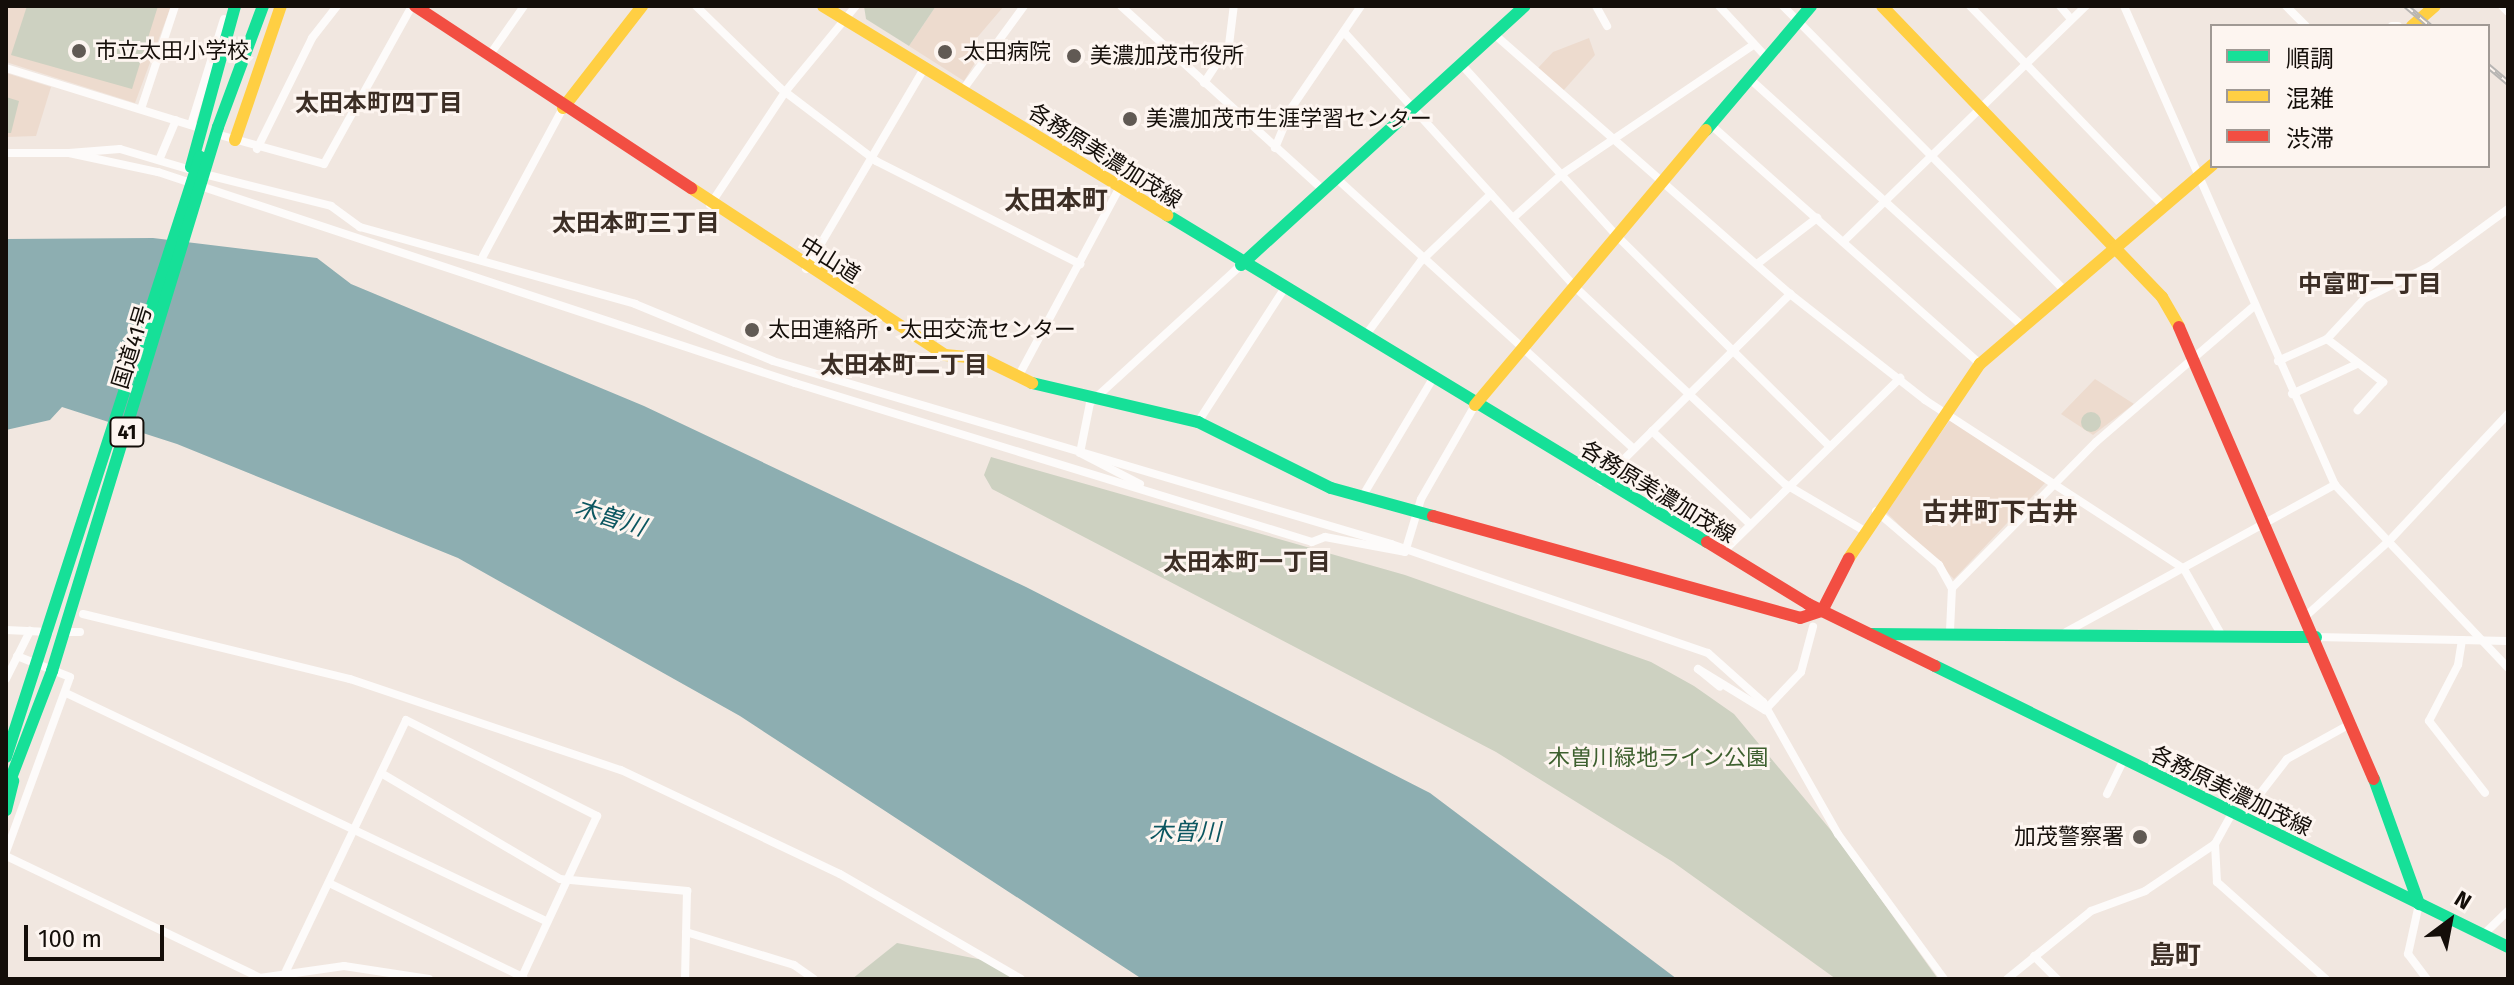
<!DOCTYPE html>
<html>
<head>
<meta charset="utf-8">
<style>
	body { margin:0 }
	#map { position:relative; width:2514px; height:985px; overflow:hidden; background:#f1e7e0; font-family:"Fira Sans","Noto Sans JP",sans-serif }
	div>[style] { position:absolute }
	[style*='--x'] { left:calc(var(--x)*1px); top:calc(var(--y)*1px); width:calc(var(--w)*1px); rotate:calc(var(--a)*1deg) }
	.built>* { inset:0; background:#eddbce }
	.green>* { inset:0; background:#cdd1c1 }
	.round { border-radius:50% }
	.water>* { inset:0; background:#8daeb1 }
	.street>* { height:8px; margin:-4px; padding:0 4px; transform-origin:4px; border-radius:4px; background:#fdfbfa }
	.fast>* { height:12px; margin:-6px; padding:0 6px; transform-origin:6px; border-radius:6px; background:#16e098 }
	.slow>* { height:12px; margin:-6px; padding:0 6px; transform-origin:6px; border-radius:6px; background:#ffcf43 }
	.jam>* { height:12px; margin:-6px; padding:0 6px; transform-origin:6px; border-radius:6px; background:#f24e42 }
	.rail>* { height:6px; margin-top:-3px; transform-origin:0; background:repeating-linear-gradient(90deg,#fdf5f0 0 9px,#b7b5b3 0 18px); box-sizing:border-box; border-block:2px solid #b7b5b3 }
	.dots>* { width:22px; height:22px; translate:-50% -50%; box-sizing:border-box; border:4px solid #fdf5f0; border-radius:50% }
	span { translate:-50% -50%; white-space:nowrap; text-align:center; line-height:1.15; -webkit-text-stroke:6px #fdf5f0; paint-order:stroke }
	.shield-label span { padding:2px 6px; background:#fdf5f0; border:2px solid; border-radius:6px; -webkit-text-stroke-width:0 }
	.shield-label { font-size:20px; color:#140e09; font-weight:700 }
	.poi-label { font-size:22px; color:#140e09 }
	.left { translate:0 -50%; text-align:left }
	.right { translate:-100% -50%; text-align:right }
	.street-label { font-size:22px; color:#140e09 }
	.park-label { font-size:22px; color:#3e602f }
	.neighbourhood-label { font-size:24px; color:#3c2e25; font-weight:700 }
	.water-label { font-size:24px; color:#0b5660; font-style:italic }
	.quarter-label { font-size:26px; color:#3c2e25; font-weight:700 }
	.frame { position:absolute; inset:0; border:8px solid #140e09; pointer-events:none }
	.legend { position:absolute; left:2210px; top:24px; width:280px; height:144px; box-sizing:border-box; background:#fdf5f0; border:2px solid #a09994; margin:0; padding:10px 14px; list-style:none; font-size:24px; color:#140e09 }
	.legend li { display:flex; align-items:center; gap:16px; height:40px }
	.legend b { width:40px; border:2px solid #a09994 }
	.north { position:absolute; left:2410px; top:881px; width:80px; height:80px; -webkit-text-stroke:6px #fdf5f0; paint-order:stroke; rotate:32deg; font-size:22px; font-weight:700; line-height:32px; text-align:center; color:#140e09 }
	.north::after { content:''; display:block; margin:auto; width:28px; height:36px; background:#140e09; clip-path:polygon(50% 0,100% 100%,50% 72%,0 100%) }
	.scale { position:absolute; left:24px; top:925px; width:140px; height:36px; box-sizing:border-box; border:4px solid #140e09; border-top:0; padding-left:10px; font-size:24px; line-height:28px; white-space:nowrap; color:#140e09; -webkit-text-stroke:6px #fdf5f0; paint-order:stroke }
</style>
</head>
<body>
<div id="map">
	<div class="built">
		<div style="clip-path:polygon(6px 6px,171px 6px,135px 103px,6px 62px)"></div>
		<div style="clip-path:polygon(936px 6px,1004px 6px,975px 40px,984px 48px,964px 81px,909px 46px)"></div>
		<div style="clip-path:polygon(1589px 38px,1595px 55px,1563px 91px,1538px 68px,1553px 52px)"></div>
		<div style="clip-path:polygon(6px 73px,51px 87px,36px 136px,6px 137px)"></div>
		<div style="clip-path:polygon(2095px 379px,2134px 404px,2093px 435px,2061px 414px)"></div>
		<div style="clip-path:polygon(1950px 420px,2046px 482px,1954px 579px,1885px 511px)"></div>
	</div>
	<div class="green">
		<div style="clip-path:polygon(27px 6px,158px 6px,132px 89px,11px 55px)"></div>
		<div style="clip-path:polygon(864px 6px,936px 6px,909px 46px,866px 19px)"></div>
		<div style="clip-path:polygon(6px 97px,19px 101px,11px 133px,6px 133px)"></div>
		<div class="round" style="left:2081px;top:412px;width:20px;height:20px"></div>
		<div style="clip-path:polygon(991px 457px,1405px 575px,1651px 662px,1694px 686px,1734px 714px,1834px 834px,1938px 979px,1836px 979px,1673px 862px,1496px 752px,992px 489px,984px 475px)"></div>
		<div style="clip-path:polygon(897px 943px,993px 962px,1024px 979px,852px 979px)"></div>
	</div>
	<div class="water">
		<div style="clip-path:polygon(153px 238px,317px 258px,351px 284px,644px 406px,1026px 587px,1430px 793px,1677px 979px,1142px 979px,740px 716px,458px 558px,177px 444px,62px 407px,50px 420px,6px 430px,6px 239px)"></div>
	</div>
	<div class="street">
		<div style="--x:696;--y:6;--w:117;--a:44.3"></div>
		<div style="--x:780;--y:88;--w:121;--a:37.2"></div>
		<div style="--x:876;--y:161;--w:229;--a:26.8"></div>
		<div style="--x:1121;--y:6;--w:272;--a:42.3"></div>
		<div style="--x:1596;--y:6;--w:23;--a:61"></div>
		<div style="--x:1719;--y:6;--w:72;--a:47.2"></div>
		<div style="--x:1783;--y:6;--w:397;--a:45.3"></div>
		<div style="--x:1970;--y:6;--w:275;--a:46"></div>
		<div style="--x:2060;--y:6;--w:17;--a:50"></div>
		<div style="--x:2124;--y:6;--w:523;--a:66.23"></div>
		<div style="--x:2335;--y:485;--w:252;--a:46.6"></div>
		<div style="--x:2286;--y:6;--w:28;--a:45"></div>
		<div style="--x:2502;--y:6;--w:8;--a:45"></div>
		<div style="--x:2392;--y:26;--w:6;--a:0"></div>
		<div style="--x:1344;--y:32;--w:344;--a:47.8"></div>
		<div style="--x:1575;--y:287;--w:288;--a:43.2"></div>
		<div style="--x:1785;--y:484;--w:91;--a:30.5"></div>
		<div style="--x:1494;--y:34;--w:394;--a:41.3"></div>
		<div style="--x:1790;--y:294;--w:172;--a:38.1"></div>
		<div style="--x:1925;--y:400;--w:309;--a:33.1"></div>
		<div style="--x:2184;--y:569;--w:77;--a:60.4"></div>
		<div style="--x:489;--y:56;--w:61;--a:-55"></div>
		<div style="--x:1461;--y:64;--w:234;--a:47.8"></div>
		<div style="--x:1618;--y:237;--w:297;--a:44.7"></div>
		<div style="--x:6;--y:68;--w:206;--a:17.2"></div>
		<div style="--x:1750;--y:79;--w:365;--a:42.2"></div>
		<div style="--x:1204;--y:83;--w:45;--a:-56.7"></div>
		<div style="--x:1229;--y:45;--w:39;--a:-83"></div>
		<div style="--x:962;--y:91;--w:105;--a:-53.9"></div>
		<div style="--x:141;--y:109;--w:108;--a:-71.7"></div>
		<div style="--x:191;--y:125;--w:111;--a:-72.7"></div>
		<div style="--x:1711;--y:125;--w:360;--a:41.6"></div>
		<div style="--x:216;--y:134;--w:112;--a:15.5"></div>
		<div style="--x:324;--y:164;--w:181;--a:-60.9"></div>
		<div style="--x:1275;--y:148;--w:44;--a:-67.5"></div>
		<div style="--x:1292;--y:107;--w:122;--a:-55.7"></div>
		<div style="--x:257;--y:149;--w:124;--a:-63.6"></div>
		<div style="--x:312;--y:38;--w:41;--a:-52"></div>
		<div style="--x:6;--y:153;--w:63;--a:0"></div>
		<div style="--x:69;--y:153;--w:91;--a:12.1"></div>
		<div style="--x:158;--y:172;--w:671;--a:18.33"></div>
		<div style="--x:795;--y:383;--w:541;--a:17.09"></div>
		<div style="--x:1312;--y:542;--w:14;--a:-21"></div>
		<div style="--x:1325;--y:537;--w:81;--a:10.6"></div>
		<div style="--x:1405;--y:552;--w:55;--a:-73.2"></div>
		<div style="--x:1421;--y:499;--w:108;--a:-60.1"></div>
		<div style="--x:69;--y:153;--w:51;--a:-4.5"></div>
		<div style="--x:120;--y:149;--w:74;--a:16.5"></div>
		<div style="--x:160;--y:158;--w:41;--a:-67.2"></div>
		<div style="--x:204;--y:174;--w:131;--a:14.1"></div>
		<div style="--x:331;--y:206;--w:36;--a:36"></div>
		<div style="--x:360;--y:227;--w:286;--a:15.6"></div>
		<div style="--x:635;--y:304;--w:149;--a:22.4"></div>
		<div style="--x:773;--y:361;--w:645;--a:16.49"></div>
		<div style="--x:1391;--y:544;--w:335;--a:19"></div>
		<div style="--x:1708;--y:653;--w:74;--a:41.7"></div>
		<div style="--x:1763;--y:702;--w:152;--a:60.4"></div>
		<div style="--x:1838;--y:834;--w:180;--a:53.8"></div>
		<div style="--x:1335;--y:177;--w:404;--a:42.3"></div>
		<div style="--x:710;--y:205;--w:136;--a:-56.4"></div>
		<div style="--x:785;--y:92;--w:112;--a:-50.5"></div>
		<div style="--x:1513;--y:218;--w:66;--a:-41.9"></div>
		<div style="--x:1562;--y:174;--w:230;--a:-34"></div>
		<div style="--x:1843;--y:242;--w:339;--a:-44.2"></div>
		<div style="--x:483;--y:256;--w:168;--a:-61.6"></div>
		<div style="--x:1757;--y:264;--w:76;--a:-37.5"></div>
		<div style="--x:806;--y:269;--w:234;--a:-59.5"></div>
		<div style="--x:1365;--y:336;--w:94;--a:-53.3"></div>
		<div style="--x:1421;--y:261;--w:97;--a:-43.7"></div>
		<div style="--x:2327;--y:339;--w:71;--a:37.5"></div>
		<div style="--x:2383;--y:382;--w:38;--a:132"></div>
		<div style="--x:2278;--y:361;--w:54;--a:-24.2"></div>
		<div style="--x:2327;--y:339;--w:54;--a:-47.2"></div>
		<div style="--x:2364;--y:299;--w:74;--a:-26.6"></div>
		<div style="--x:2430;--y:266;--w:97;--a:-36.2"></div>
		<div style="--x:1018;--y:377;--w:216;--a:-61.8"></div>
		<div style="--x:2292;--y:394;--w:72;--a:-24.8"></div>
		<div style="--x:1198;--y:422;--w:158;--a:-57.1"></div>
		<div style="--x:1652;--y:431;--w:134;--a:43.5"></div>
		<div style="--x:1601;--y:482;--w:267;--a:-44.8"></div>
		<div style="--x:1140;--y:484;--w:68;--a:-152.7"></div>
		<div style="--x:1080;--y:453;--w:51;--a:-78.7"></div>
		<div style="--x:1090;--y:403;--w:205;--a:-42.4"></div>
		<div style="--x:1362;--y:497;--w:136;--a:-59.1"></div>
		<div style="--x:1876;--y:511;--w:83;--a:40.6"></div>
		<div style="--x:1939;--y:565;--w:26;--a:61"></div>
		<div style="--x:1952;--y:588;--w:43;--a:92.7"></div>
		<div style="--x:1722;--y:553;--w:250;--a:-44.5"></div>
		<div style="--x:1952;--y:588;--w:205;--a:-45.4"></div>
		<div style="--x:2096;--y:442;--w:208;--a:-40.7"></div>
		<div style="--x:83;--y:614;--w:275;--a:13.7"></div>
		<div style="--x:350;--y:679;--w:286;--a:18.6"></div>
		<div style="--x:621;--y:770;--w:242;--a:25.4"></div>
		<div style="--x:840;--y:874;--w:209;--a:30.1"></div>
		<div style="--x:2307;--y:615;--w:110;--a:-42.1"></div>
		<div style="--x:2389;--y:541;--w:174;--a:-46.9"></div>
		<div style="--x:6;--y:630;--w:43;--a:2.7"></div>
		<div style="--x:63;--y:632;--w:17;--a:0"></div>
		<div style="--x:2066;--y:632;--w:307;--a:-28.7"></div>
		<div style="--x:2316;--y:637;--w:192;--a:1.2"></div>
		<div style="--x:2462;--y:640;--w:25;--a:99"></div>
		<div style="--x:2458;--y:665;--w:63;--a:117.4"></div>
		<div style="--x:2429;--y:721;--w:91;--a:52.1"></div>
		<div style="--x:1698;--y:669;--w:79;--a:31.5"></div>
		<div style="--x:1765;--y:710;--w:52;--a:-46.5"></div>
		<div style="--x:1801;--y:672;--w:47;--a:-75.1"></div>
		<div style="--x:1698;--y:669;--w:28;--a:39"></div>
		<div style="--x:6;--y:679;--w:54;--a:-63.4"></div>
		<div style="--x:66;--y:693;--w:531;--a:25.41"></div>
		<div style="--x:381;--y:773;--w:208;--a:30.6"></div>
		<div style="--x:560;--y:879;--w:128;--a:5.4"></div>
		<div style="--x:687;--y:891;--w:88;--a:91.3"></div>
		<div style="--x:2107;--y:794;--w:37;--a:-64"></div>
		<div style="--x:2242;--y:817;--w:73;--a:-52.2"></div>
		<div style="--x:2287;--y:759;--w:74;--a:-29"></div>
		<div style="--x:2215;--y:844;--w:38;--a:87"></div>
		<div style="--x:2217;--y:882;--w:146;--a:41.7"></div>
		<div style="--x:6;--y:852;--w:186;--a:-69.9"></div>
		<div style="--x:70;--y:677;--w:57;--a:-158.4"></div>
		<div style="--x:6;--y:856;--w:280;--a:25.6"></div>
		<div style="--x:329;--y:883;--w:216;--a:25.9"></div>
		<div style="--x:2419;--y:904;--w:51;--a:102.4"></div>
		<div style="--x:2408;--y:954;--w:31;--a:53"></div>
		<div style="--x:686;--y:932;--w:113;--a:17"></div>
		<div style="--x:794;--y:965;--w:24;--a:35"></div>
		<div style="--x:2483;--y:935;--w:35;--a:-44"></div>
		<div style="--x:2034;--y:956;--w:33;--a:45"></div>
		<div style="--x:286;--y:971;--w:278;--a:-64.4"></div>
		<div style="--x:406;--y:720;--w:214;--a:26.7"></div>
		<div style="--x:597;--y:816;--w:180;--a:115"></div>
		<div style="--x:253;--y:979;--w:92;--a:-8.1"></div>
		<div style="--x:344;--y:966;--w:86;--a:8.7"></div>
		<div style="--x:2007;--y:979;--w:108;--a:-39"></div>
		<div style="--x:2091;--y:911;--w:58;--a:-20.3"></div>
		<div style="--x:2145;--y:891;--w:84;--a:-33.9"></div>
		<div style="--x:2215;--y:844;--w:35;--a:-61"></div>
	</div>
	<div class="fast">
		<div style="--x:1706;--y:130;--w:162;--a:-49.7"></div>
		<div style="--x:191;--y:167;--w:167;--a:-74.7"></div>
		<div style="--x:1167;--y:215;--w:631;--a:31.2"></div>
		<div style="--x:1241;--y:265;--w:384;--a:-42.4"></div>
		<div style="--x:1032;--y:383;--w:171;--a:13.2"></div>
		<div style="--x:1198;--y:422;--w:148;--a:26.4"></div>
		<div style="--x:1331;--y:488;--w:106;--a:15.4"></div>
		<div style="--x:1870;--y:634;--w:446;--a:0.4"></div>
		<div style="--x:1935;--y:666;--w:638;--a:26.12"></div>
		<div style="--x:6;--y:757;--w:631;--a:-72.08"></div>
		<div style="--x:2374;--y:779;--w:133;--a:70.2"></div>
		<div style="--x:6;--y:791;--w:129;--a:-69"></div>
		<div style="--x:52;--y:671;--w:569;--a:-73.03"></div>
		<div style="--x:218;--y:127;--w:129;--a:-69.6"></div>
		<div style="--x:6;--y:810;--w:30;--a:-76"></div>
	</div>
	<div class="slow">
		<div style="--x:823;--y:6;--w:403;--a:31.3"></div>
		<div style="--x:1882;--y:6;--w:404;--a:46.1"></div>
		<div style="--x:2162;--y:297;--w:34;--a:60"></div>
		<div style="--x:2412;--y:26;--w:30;--a:-41"></div>
		<div style="--x:563;--y:108;--w:129;--a:-52.2"></div>
		<div style="--x:235;--y:140;--w:142;--a:-71.1"></div>
		<div style="--x:691;--y:188;--w:304;--a:33.3"></div>
		<div style="--x:945;--y:355;--w:36;--a:5"></div>
		<div style="--x:981;--y:358;--w:57;--a:26.1"></div>
		<div style="--x:1475;--y:405;--w:359;--a:-50"></div>
		<div style="--x:1849;--y:558;--w:234;--a:-56"></div>
		<div style="--x:1980;--y:364;--w:306;--a:-40.6"></div>
	</div>
	<div class="jam">
		<div style="--x:415;--y:6;--w:331;--a:33.4"></div>
		<div style="--x:2179;--y:327;--w:492;--a:66.7"></div>
		<div style="--x:1433;--y:516;--w:381;--a:15.5"></div>
		<div style="--x:1800;--y:618;--w:23;--a:-18"></div>
		<div style="--x:1822;--y:611;--w:59;--a:-63"></div>
		<div style="--x:1707;--y:542;--w:119;--a:31.5"></div>
		<div style="--x:1808;--y:604;--w:141;--a:26"></div>
	</div>
	<div class="rail">
		<div style="--x:2406;--y:6;--w:31;--a:40"></div>
		<div style="--x:2488;--y:66;--w:26;--a:40"></div>
	</div>
	<div class="dots">
		<div style="left:79px;top:51px;background:#615a54"></div>
		<div style="left:945px;top:52px;background:#615a54"></div>
		<div style="left:1074px;top:56px;background:#615a54"></div>
		<div style="left:1130px;top:119px;background:#615a54"></div>
		<div style="left:752px;top:330px;background:#615a54"></div>
		<div style="left:2140px;top:837px;background:#615a54"></div>
	</div>
	<div class="shield-label">
		<span style="left:127px;top:432px">41</span>
	</div>
	<div class="poi-label">
		<span class="left" style="left:95px;top:51px">市立太田小学校</span>
		<span class="left" style="left:963px;top:52px">太田病院</span>
		<span class="left" style="left:1090px;top:56px">美濃加茂市役所</span>
		<span class="left" style="left:1146px;top:119px">美濃加茂市生涯学習センター</span>
		<span class="left" style="left:768px;top:330px">太田連絡所・太田交流センター</span>
		<span class="right" style="left:2124px;top:837px">加茂警察署</span>
	</div>
	<div class="street-label">
		<span style="left:1105px;top:156px;rotate:32deg">各務原美濃加茂線</span>
		<span style="left:830px;top:260px;rotate:32deg">中山道</span>
		<span style="left:132px;top:347px;rotate:-73deg">国道41号</span>
		<span style="left:1658px;top:492px;rotate:31deg">各務原美濃加茂線</span>
		<span style="left:2231px;top:791px;rotate:26deg">各務原美濃加茂線</span>
	</div>
	<div class="park-label">
		<span style="left:1658px;top:758px">木曽川緑地ライン公園</span>
	</div>
	<div class="neighbourhood-label">
		<span style="left:379px;top:104px">太田本町四丁目</span>
		<span style="left:636px;top:224px">太田本町三丁目</span>
		<span style="left:2370px;top:285px">中富町一丁目</span>
		<span style="left:904px;top:366px">太田本町二丁目</span>
		<span style="left:1247px;top:563px">太田本町一丁目</span>
	</div>
	<div class="water-label">
		<span style="left:610px;top:518px;rotate:18deg">木曽川</span>
		<span style="left:1185px;top:833px">木曽川</span>
	</div>
	<div class="quarter-label">
		<span style="left:1056px;top:201px">太田本町</span>
		<span style="left:2000px;top:513px">古井町下古井</span>
		<span style="left:2175px;top:956px">島町</span>
	</div>
	<div class="frame"></div>
	<ul class="legend">
	<li><b style="height:10px;background:#16e098"></b>順調</li>
	<li><b style="height:10px;background:#ffcf43"></b>混雑</li>
	<li><b style="height:10px;background:#f24e42"></b>渋滞</li>
	</ul>
	<div class="north">N</div>
	<div class="scale">100 m</div>
</div>
</body>
</html>
